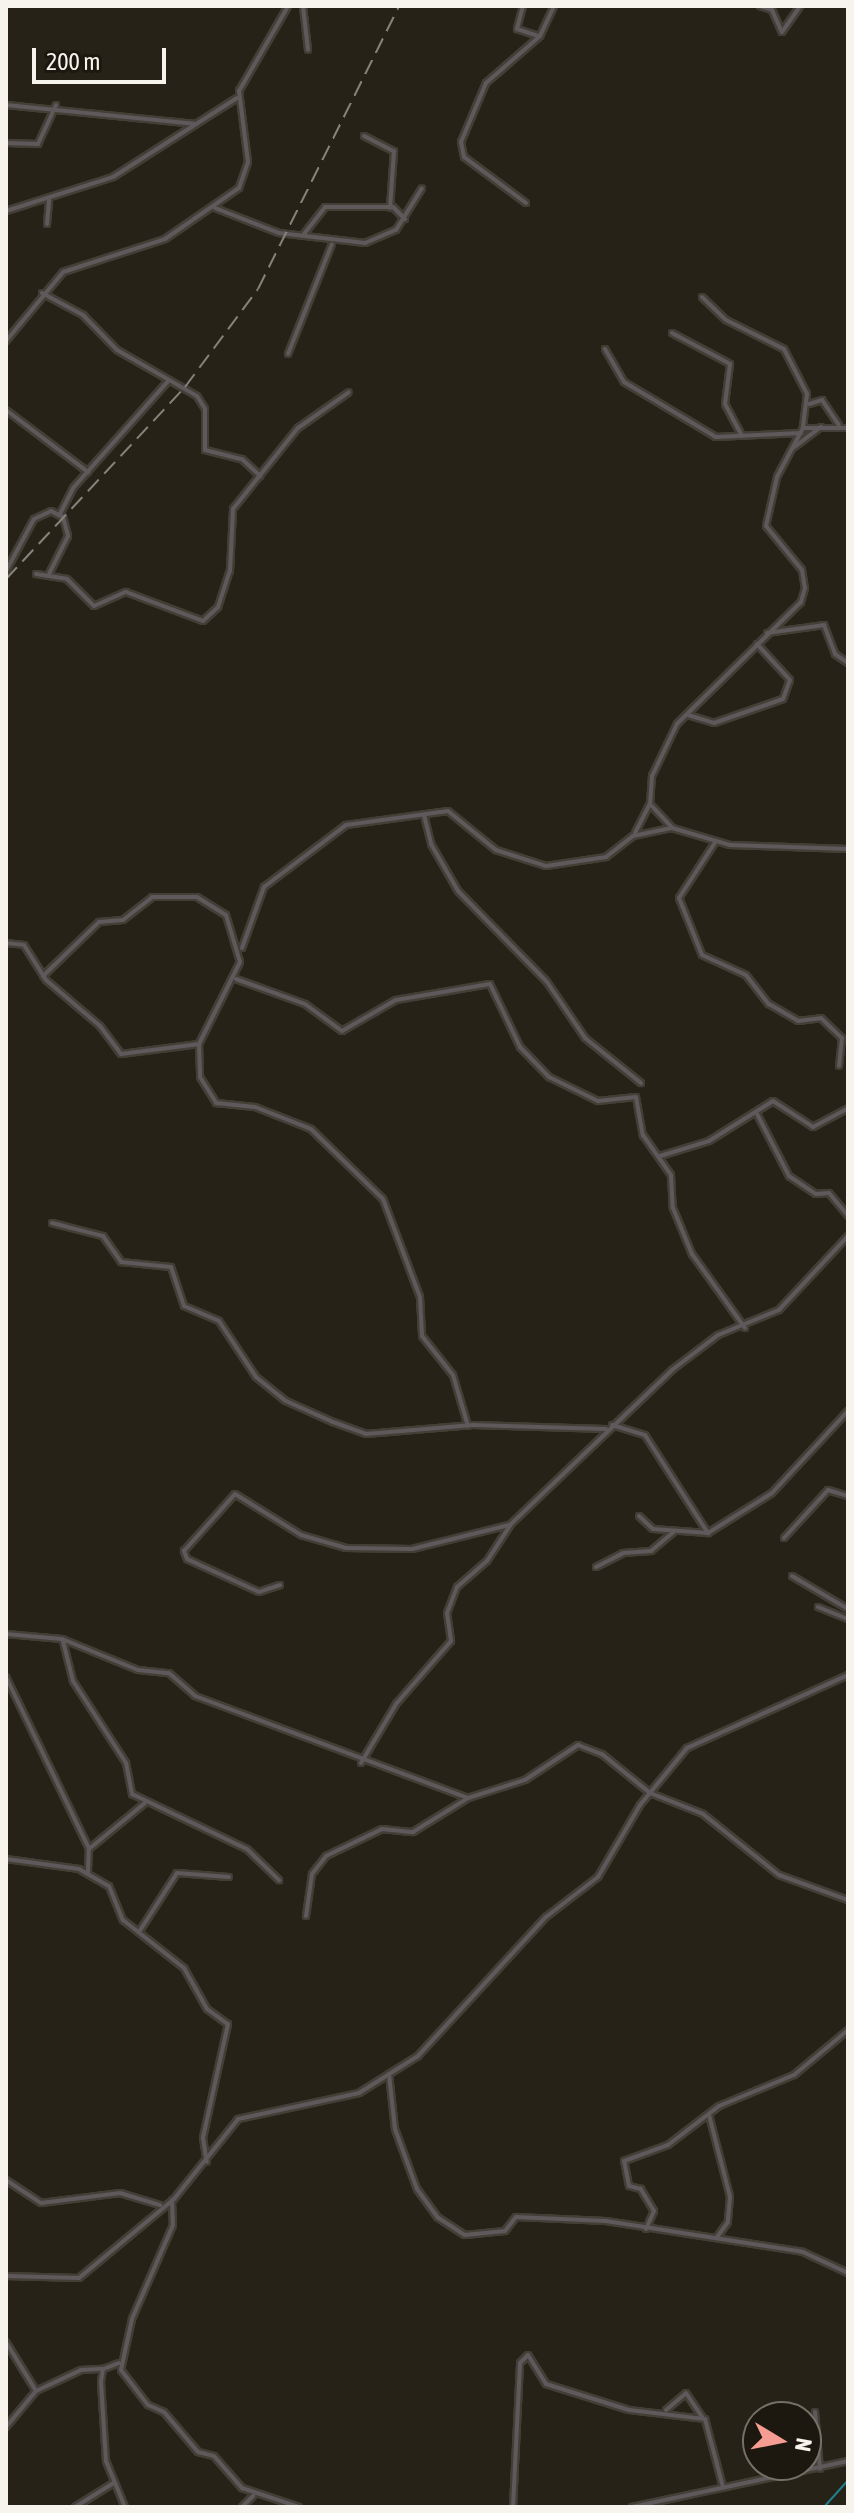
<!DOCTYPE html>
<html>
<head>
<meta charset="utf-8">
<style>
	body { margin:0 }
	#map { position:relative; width:854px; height:2513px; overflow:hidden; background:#262218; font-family:"Asap Condensed",sans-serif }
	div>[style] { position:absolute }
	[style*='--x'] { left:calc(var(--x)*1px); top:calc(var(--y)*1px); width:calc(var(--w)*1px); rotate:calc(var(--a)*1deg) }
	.stream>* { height:2px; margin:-1px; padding:0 1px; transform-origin:1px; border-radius:1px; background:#21808d }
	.roads { filter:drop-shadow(2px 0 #433f36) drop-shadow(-2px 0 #433f36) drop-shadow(0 2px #433f36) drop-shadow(0 -2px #433f36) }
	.street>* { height:4px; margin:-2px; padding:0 2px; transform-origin:2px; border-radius:2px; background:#5f595c }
	.rail>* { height:2px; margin-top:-1px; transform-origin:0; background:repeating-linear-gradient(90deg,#87837b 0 16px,transparent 0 24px) }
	span { translate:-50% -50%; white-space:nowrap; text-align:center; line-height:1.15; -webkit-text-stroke:8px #1d180f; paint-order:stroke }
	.frame { position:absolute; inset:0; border:8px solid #f7f4ed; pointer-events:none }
	.north { position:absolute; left:742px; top:2401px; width:80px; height:80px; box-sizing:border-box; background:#1d180f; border:2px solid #747068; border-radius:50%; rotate:100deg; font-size:22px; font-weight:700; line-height:32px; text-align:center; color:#f7f4ed }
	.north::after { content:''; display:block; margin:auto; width:28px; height:36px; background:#f59c93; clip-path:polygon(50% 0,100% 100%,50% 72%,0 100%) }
	.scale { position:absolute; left:32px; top:48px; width:134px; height:36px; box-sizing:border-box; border:4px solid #f7f4ed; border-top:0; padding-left:10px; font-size:24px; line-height:28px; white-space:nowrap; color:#f7f4ed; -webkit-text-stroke:6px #1d180f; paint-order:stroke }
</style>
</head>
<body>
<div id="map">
	<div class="stream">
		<div style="--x:824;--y:2507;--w:36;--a:-48"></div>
	</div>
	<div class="roads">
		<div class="street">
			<div style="--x:303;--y:6;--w:44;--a:83.5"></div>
			<div style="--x:523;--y:6;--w:24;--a:105"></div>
			<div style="--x:517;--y:29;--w:22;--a:18"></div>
			<div style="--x:760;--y:6;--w:13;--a:18"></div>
			<div style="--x:772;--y:10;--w:24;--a:66"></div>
			<div style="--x:782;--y:32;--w:32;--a:-55"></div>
			<div style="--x:6;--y:105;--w:191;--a:5.7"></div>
			<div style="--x:364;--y:136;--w:34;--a:27"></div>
			<div style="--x:394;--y:151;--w:57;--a:94"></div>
			<div style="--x:7;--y:143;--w:31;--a:2"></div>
			<div style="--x:38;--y:144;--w:43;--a:-65.2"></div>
			<div style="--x:526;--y:203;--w:77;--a:-143.4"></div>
			<div style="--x:464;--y:157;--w:15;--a:-101"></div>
			<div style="--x:461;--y:142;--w:64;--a:-67"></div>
			<div style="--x:486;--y:83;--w:72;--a:-41"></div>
			<div style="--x:540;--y:36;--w:33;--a:-65"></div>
			<div style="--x:215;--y:208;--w:69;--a:21.3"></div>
			<div style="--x:279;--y:233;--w:87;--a:6.6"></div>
			<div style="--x:365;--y:243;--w:34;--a:-23"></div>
			<div style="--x:396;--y:230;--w:49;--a:-58.2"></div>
			<div style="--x:6;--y:211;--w:112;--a:-17.6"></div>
			<div style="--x:113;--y:177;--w:147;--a:-32.5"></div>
			<div style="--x:47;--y:224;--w:24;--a:-85"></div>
			<div style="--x:304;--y:234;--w:34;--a:-52"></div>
			<div style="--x:325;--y:207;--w:68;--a:0"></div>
			<div style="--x:393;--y:207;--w:17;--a:45"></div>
			<div style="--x:42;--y:293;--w:47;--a:28.2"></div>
			<div style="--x:83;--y:315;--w:49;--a:45.8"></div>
			<div style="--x:117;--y:350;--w:92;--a:29.9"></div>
			<div style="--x:197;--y:396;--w:15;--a:58"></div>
			<div style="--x:205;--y:409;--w:41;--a:90"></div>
			<div style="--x:205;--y:450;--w:38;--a:14"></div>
			<div style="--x:242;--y:459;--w:25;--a:43"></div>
			<div style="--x:702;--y:297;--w:33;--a:44"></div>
			<div style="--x:726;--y:320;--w:65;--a:26.6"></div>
			<div style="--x:784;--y:349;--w:51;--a:62.9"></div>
			<div style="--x:807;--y:394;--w:34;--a:97"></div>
			<div style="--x:803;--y:428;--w:55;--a:118"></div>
			<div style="--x:777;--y:477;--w:50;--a:102.7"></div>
			<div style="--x:766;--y:526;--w:57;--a:50.7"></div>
			<div style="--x:802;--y:570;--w:18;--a:81"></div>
			<div style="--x:805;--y:588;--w:15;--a:106"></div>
			<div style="--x:801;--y:602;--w:174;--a:135.5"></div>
			<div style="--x:677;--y:724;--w:58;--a:115.7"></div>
			<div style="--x:652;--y:776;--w:28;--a:94"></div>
			<div style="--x:650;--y:804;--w:33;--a:47"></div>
			<div style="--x:672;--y:828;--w:60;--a:16.3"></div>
			<div style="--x:730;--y:845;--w:118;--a:1.9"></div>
			<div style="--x:672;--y:333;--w:66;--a:28.1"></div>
			<div style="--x:730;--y:364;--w:40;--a:97.1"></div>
			<div style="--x:725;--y:404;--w:36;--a:62"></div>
			<div style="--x:6;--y:341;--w:89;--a:-50.4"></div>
			<div style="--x:63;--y:272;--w:107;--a:-17.9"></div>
			<div style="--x:165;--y:239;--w:90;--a:-34.6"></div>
			<div style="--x:239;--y:188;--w:28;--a:-71"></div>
			<div style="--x:248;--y:162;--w:72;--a:-97.2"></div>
			<div style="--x:239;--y:91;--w:98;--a:-60"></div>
			<div style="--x:605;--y:349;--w:38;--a:60"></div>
			<div style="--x:624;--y:382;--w:107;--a:30.9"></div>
			<div style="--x:716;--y:437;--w:85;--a:-2.7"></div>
			<div style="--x:288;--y:354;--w:118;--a:-68.2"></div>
			<div style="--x:809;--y:404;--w:14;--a:-17"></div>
			<div style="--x:822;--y:400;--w:30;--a:56"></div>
			<div style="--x:6;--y:410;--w:103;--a:37.1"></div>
			<div style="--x:803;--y:428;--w:45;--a:0"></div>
			<div style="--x:793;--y:448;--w:35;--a:-37"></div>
			<div style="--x:60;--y:514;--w:30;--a:-63"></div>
			<div style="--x:74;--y:487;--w:142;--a:-48.4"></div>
			<div style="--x:6;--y:571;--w:59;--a:-61.7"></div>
			<div style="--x:34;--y:519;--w:19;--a:-25"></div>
			<div style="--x:51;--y:511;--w:13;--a:27"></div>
			<div style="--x:63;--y:517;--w:20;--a:75"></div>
			<div style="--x:68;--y:536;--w:42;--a:116.6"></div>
			<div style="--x:36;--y:574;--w:31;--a:9"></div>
			<div style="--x:67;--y:579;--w:38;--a:45"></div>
			<div style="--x:94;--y:606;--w:35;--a:-24"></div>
			<div style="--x:126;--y:592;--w:82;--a:20.6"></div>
			<div style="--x:203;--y:621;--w:21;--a:-43"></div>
			<div style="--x:218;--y:607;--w:38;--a:-72"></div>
			<div style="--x:230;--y:571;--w:62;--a:-87.2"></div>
			<div style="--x:233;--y:509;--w:104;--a:-51.3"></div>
			<div style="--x:298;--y:428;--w:62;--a:-35.2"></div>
			<div style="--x:767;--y:633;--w:58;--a:-8"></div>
			<div style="--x:824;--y:625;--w:31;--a:69"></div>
			<div style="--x:835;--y:654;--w:16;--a:35"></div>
			<div style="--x:688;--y:715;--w:27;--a:17"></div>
			<div style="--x:714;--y:723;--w:73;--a:-19.2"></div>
			<div style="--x:783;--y:699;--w:20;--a:-70"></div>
			<div style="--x:790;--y:680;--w:49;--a:-132.5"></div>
			<div style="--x:424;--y:815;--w:30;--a:76"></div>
			<div style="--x:431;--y:844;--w:54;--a:60.1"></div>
			<div style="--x:458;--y:891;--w:127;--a:45.6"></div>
			<div style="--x:547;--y:982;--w:68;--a:55.8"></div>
			<div style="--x:585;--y:1038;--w:72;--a:38.8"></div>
			<div style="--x:635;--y:833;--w:33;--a:-63"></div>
			<div style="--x:716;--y:841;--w:68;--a:123"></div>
			<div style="--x:679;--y:898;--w:61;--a:68"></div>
			<div style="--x:702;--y:955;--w:48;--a:24.4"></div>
			<div style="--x:746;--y:975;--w:37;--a:52"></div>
			<div style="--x:769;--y:1004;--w:34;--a:30"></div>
			<div style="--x:798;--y:1021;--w:23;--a:-7"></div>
			<div style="--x:821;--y:1018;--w:29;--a:44"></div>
			<div style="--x:842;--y:1038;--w:28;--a:96"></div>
			<div style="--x:6;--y:943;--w:18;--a:6"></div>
			<div style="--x:24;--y:945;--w:41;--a:57.8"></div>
			<div style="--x:46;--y:980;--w:71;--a:40.4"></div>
			<div style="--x:100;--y:1026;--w:35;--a:53"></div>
			<div style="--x:121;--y:1054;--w:79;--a:-7.3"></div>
			<div style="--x:242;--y:948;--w:65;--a:-70.2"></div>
			<div style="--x:264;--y:887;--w:103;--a:-37.1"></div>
			<div style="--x:346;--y:825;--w:103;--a:-7.8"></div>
			<div style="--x:448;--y:811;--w:62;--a:39.1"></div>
			<div style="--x:496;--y:850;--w:52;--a:17.7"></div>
			<div style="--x:546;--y:866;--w:61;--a:-8.5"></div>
			<div style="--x:606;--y:857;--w:34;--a:-38"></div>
			<div style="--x:633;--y:836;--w:40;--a:-12"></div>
			<div style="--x:43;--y:976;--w:78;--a:-44"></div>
			<div style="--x:99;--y:922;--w:24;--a:-5"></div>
			<div style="--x:123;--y:920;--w:37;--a:-38"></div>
			<div style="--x:152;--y:897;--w:45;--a:0"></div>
			<div style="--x:197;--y:897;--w:34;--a:32"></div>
			<div style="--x:226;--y:915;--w:49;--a:73.4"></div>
			<div style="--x:240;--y:962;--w:92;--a:116.6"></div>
			<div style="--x:199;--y:1044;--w:33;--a:88"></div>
			<div style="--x:200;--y:1077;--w:31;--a:58"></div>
			<div style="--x:216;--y:1103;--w:39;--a:6"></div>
			<div style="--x:255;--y:1107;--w:60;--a:21.4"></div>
			<div style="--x:311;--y:1129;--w:100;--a:44.2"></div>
			<div style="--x:383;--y:1199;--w:105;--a:69.3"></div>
			<div style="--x:420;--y:1297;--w:39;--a:87"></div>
			<div style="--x:422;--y:1336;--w:50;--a:51.5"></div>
			<div style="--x:453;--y:1375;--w:53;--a:73.6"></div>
			<div style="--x:236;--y:979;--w:73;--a:19.9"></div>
			<div style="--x:305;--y:1004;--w:46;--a:36.1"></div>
			<div style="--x:342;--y:1031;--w:62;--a:-29.9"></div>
			<div style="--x:396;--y:1000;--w:95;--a:-9.7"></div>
			<div style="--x:490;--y:984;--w:70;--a:64.5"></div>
			<div style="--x:520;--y:1047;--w:42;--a:46"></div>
			<div style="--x:549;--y:1077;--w:55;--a:26.1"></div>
			<div style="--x:598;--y:1101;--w:38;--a:-6"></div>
			<div style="--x:636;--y:1097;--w:39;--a:80"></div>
			<div style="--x:643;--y:1135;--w:49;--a:55"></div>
			<div style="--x:671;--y:1175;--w:33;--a:87"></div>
			<div style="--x:673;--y:1208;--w:50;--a:67.6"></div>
			<div style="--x:692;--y:1254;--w:91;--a:54.4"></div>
			<div style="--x:757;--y:1114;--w:70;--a:62.7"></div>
			<div style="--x:789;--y:1176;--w:32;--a:34"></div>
			<div style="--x:816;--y:1194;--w:13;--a:-4"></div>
			<div style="--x:829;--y:1193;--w:30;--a:50"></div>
			<div style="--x:660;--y:1156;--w:51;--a:-17"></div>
			<div style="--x:709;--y:1141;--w:75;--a:-32"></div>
			<div style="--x:773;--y:1101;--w:48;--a:33"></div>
			<div style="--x:813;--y:1127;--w:40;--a:-28"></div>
			<div style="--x:52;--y:1223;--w:53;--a:14.3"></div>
			<div style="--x:103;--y:1236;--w:32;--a:55"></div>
			<div style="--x:121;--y:1262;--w:50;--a:5.7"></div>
			<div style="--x:171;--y:1267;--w:41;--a:71.6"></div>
			<div style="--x:184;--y:1306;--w:38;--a:23"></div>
			<div style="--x:219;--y:1321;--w:67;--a:56.5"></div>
			<div style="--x:256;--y:1377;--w:38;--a:39"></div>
			<div style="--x:286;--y:1401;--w:51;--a:24.1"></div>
			<div style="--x:333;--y:1422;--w:35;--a:20"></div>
			<div style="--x:366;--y:1434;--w:107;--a:-4.8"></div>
			<div style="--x:473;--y:1425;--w:133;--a:1.7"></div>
			<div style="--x:612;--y:1425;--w:34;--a:17"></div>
			<div style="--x:645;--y:1435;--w:117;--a:57.3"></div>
			<div style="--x:708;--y:1533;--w:75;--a:-32"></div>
			<div style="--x:772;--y:1493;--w:112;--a:-47.2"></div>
			<div style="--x:639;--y:1516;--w:19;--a:43"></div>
			<div style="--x:653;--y:1529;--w:55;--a:4.2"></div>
			<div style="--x:784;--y:1538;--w:65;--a:-47.5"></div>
			<div style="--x:828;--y:1490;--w:21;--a:17"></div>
			<div style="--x:596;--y:1567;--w:30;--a:-27"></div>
			<div style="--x:623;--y:1553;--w:28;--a:-4"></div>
			<div style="--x:651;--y:1551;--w:31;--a:-40"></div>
			<div style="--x:792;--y:1576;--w:65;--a:30.5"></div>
			<div style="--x:280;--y:1585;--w:22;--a:162"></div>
			<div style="--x:259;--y:1592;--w:79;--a:-155.4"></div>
			<div style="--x:187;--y:1559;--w:9;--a:-111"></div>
			<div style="--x:184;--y:1551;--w:76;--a:-48.2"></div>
			<div style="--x:235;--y:1494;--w:78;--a:31.8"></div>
			<div style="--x:301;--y:1535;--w:47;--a:16.1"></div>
			<div style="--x:346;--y:1548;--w:66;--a:0.9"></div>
			<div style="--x:412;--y:1549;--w:100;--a:-13.9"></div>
			<div style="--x:818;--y:1607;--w:32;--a:22"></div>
			<div style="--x:6;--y:1634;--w:56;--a:5.1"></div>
			<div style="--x:62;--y:1639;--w:82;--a:22.2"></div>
			<div style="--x:138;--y:1670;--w:31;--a:6"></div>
			<div style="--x:169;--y:1673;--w:35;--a:41"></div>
			<div style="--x:195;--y:1696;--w:291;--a:20.5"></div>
			<div style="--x:468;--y:1798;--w:60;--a:-17.5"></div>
			<div style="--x:525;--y:1780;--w:64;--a:-33.4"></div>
			<div style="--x:578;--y:1745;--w:26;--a:21"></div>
			<div style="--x:602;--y:1754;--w:62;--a:39.1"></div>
			<div style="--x:650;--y:1793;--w:57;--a:21.6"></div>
			<div style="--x:703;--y:1814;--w:97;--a:38.8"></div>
			<div style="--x:779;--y:1875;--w:73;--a:19.9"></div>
			<div style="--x:63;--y:1641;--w:41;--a:76"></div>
			<div style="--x:73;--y:1681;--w:98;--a:57.1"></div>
			<div style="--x:126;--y:1763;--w:32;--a:79"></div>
			<div style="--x:132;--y:1794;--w:127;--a:25.6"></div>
			<div style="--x:247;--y:1849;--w:45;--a:44.1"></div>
			<div style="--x:6;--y:1677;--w:191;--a:64.2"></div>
			<div style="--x:361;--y:1763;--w:69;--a:-59.3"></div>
			<div style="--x:396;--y:1704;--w:84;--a:-48.9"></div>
			<div style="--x:451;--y:1641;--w:28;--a:-98"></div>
			<div style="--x:447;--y:1613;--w:28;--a:-69"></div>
			<div style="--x:457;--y:1587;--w:40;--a:-41"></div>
			<div style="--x:487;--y:1561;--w:44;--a:-57"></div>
			<div style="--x:511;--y:1524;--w:223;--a:-43.7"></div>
			<div style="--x:672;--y:1370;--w:58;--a:-37.3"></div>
			<div style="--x:718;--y:1335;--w:66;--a:-22.3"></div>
			<div style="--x:779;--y:1310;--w:101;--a:-47"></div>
			<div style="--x:6;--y:1859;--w:74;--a:7.8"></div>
			<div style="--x:79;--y:1869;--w:34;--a:30"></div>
			<div style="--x:109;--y:1886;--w:37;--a:68"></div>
			<div style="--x:123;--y:1920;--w:78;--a:38.2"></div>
			<div style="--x:184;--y:1968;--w:47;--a:60.7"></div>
			<div style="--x:207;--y:2009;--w:26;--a:36"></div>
			<div style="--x:228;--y:2024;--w:117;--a:102.4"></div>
			<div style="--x:203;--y:2138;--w:24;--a:81"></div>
			<div style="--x:88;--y:1872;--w:23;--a:-88"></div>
			<div style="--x:89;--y:1849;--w:72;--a:-39.4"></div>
			<div style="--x:306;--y:1916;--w:42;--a:-81.9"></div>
			<div style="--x:312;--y:1874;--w:23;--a:-52"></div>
			<div style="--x:326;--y:1856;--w:62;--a:-25.7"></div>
			<div style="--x:382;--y:1829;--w:31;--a:6"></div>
			<div style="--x:413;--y:1832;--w:65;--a:-31.7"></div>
			<div style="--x:139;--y:1932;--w:70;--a:-57.2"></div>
			<div style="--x:177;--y:1873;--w:52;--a:4.4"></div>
			<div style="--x:389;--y:2074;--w:55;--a:83.8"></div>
			<div style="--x:395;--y:2129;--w:64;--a:69.9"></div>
			<div style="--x:417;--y:2189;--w:34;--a:54"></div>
			<div style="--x:437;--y:2217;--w:33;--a:33"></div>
			<div style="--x:465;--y:2235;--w:40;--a:-5.7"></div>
			<div style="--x:505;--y:2231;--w:18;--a:-52"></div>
			<div style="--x:516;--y:2217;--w:90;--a:2.5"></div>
			<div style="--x:606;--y:2221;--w:199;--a:8.9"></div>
			<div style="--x:803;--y:2252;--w:50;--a:25"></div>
			<div style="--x:709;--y:2115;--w:85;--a:75.6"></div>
			<div style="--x:730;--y:2197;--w:25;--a:95"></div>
			<div style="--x:728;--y:2222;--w:19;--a:126"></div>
			<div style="--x:6;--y:2180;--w:42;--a:33.3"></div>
			<div style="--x:41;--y:2203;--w:80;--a:-7.2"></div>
			<div style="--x:120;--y:2193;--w:42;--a:16.7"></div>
			<div style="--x:172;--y:2200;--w:25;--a:88"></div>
			<div style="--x:173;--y:2225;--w:103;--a:113.6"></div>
			<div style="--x:132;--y:2319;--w:52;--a:102.2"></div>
			<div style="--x:121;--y:2370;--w:44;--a:52.4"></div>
			<div style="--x:148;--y:2405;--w:17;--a:24"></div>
			<div style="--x:164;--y:2412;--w:52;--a:49.6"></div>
			<div style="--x:198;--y:2452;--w:16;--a:14"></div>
			<div style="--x:214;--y:2456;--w:43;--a:48.8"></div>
			<div style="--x:242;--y:2488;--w:60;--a:18.4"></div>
			<div style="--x:646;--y:2229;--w:20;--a:-66"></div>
			<div style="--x:654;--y:2211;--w:26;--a:-121"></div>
			<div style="--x:641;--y:2189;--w:12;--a:-166"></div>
			<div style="--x:629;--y:2186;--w:25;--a:-101"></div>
			<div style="--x:624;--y:2161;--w:47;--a:-20"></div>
			<div style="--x:668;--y:2145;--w:64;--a:-37.4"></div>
			<div style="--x:719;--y:2106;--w:81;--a:-22.5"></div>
			<div style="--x:794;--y:2075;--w:70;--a:-39.8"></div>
			<div style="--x:6;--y:2276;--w:73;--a:1.6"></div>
			<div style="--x:79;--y:2278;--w:124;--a:-39.7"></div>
			<div style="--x:174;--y:2199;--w:102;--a:-51.3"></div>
			<div style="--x:238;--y:2119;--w:124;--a:-12.1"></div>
			<div style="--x:359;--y:2093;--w:70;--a:-32.1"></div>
			<div style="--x:418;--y:2056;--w:189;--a:-47.4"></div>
			<div style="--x:546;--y:1917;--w:66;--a:-37.6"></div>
			<div style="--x:598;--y:1877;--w:83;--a:-59.7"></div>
			<div style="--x:640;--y:1805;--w:74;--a:-50.5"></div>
			<div style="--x:687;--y:1748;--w:177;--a:-24.4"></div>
			<div style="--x:6;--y:2342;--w:57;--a:58.5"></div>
			<div style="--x:119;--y:2363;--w:17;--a:159"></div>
			<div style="--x:103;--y:2369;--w:13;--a:99"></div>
			<div style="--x:101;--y:2382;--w:79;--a:86.4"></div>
			<div style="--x:106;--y:2461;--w:50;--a:67.6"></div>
			<div style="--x:666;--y:2410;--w:26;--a:-40"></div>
			<div style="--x:686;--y:2393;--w:29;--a:56"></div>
			<div style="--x:815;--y:2412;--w:57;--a:85"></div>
			<div style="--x:6;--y:2427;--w:47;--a:-50.2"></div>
			<div style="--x:36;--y:2391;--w:50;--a:-25"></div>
			<div style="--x:81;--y:2370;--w:22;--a:-3"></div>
			<div style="--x:75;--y:2507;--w:44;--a:-31.9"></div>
			<div style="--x:242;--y:2507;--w:16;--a:-45"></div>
			<div style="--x:513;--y:2507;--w:144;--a:-87.2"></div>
			<div style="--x:520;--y:2363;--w:11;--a:-45"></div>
			<div style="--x:528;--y:2355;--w:34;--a:58"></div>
			<div style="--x:546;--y:2384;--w:87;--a:17.4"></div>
			<div style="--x:629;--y:2410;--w:77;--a:6.8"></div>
			<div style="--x:705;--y:2419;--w:70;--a:75.2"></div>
			<div style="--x:632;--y:2507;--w:221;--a:-12"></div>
		</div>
	</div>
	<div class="rail">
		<div style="--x:6;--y:579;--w:262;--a:-47"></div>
		<div style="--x:185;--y:387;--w:122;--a:-53.3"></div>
		<div style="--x:258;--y:289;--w:316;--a:-63.5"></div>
	</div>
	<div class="frame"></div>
	<div class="north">N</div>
	<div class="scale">200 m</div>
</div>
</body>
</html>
